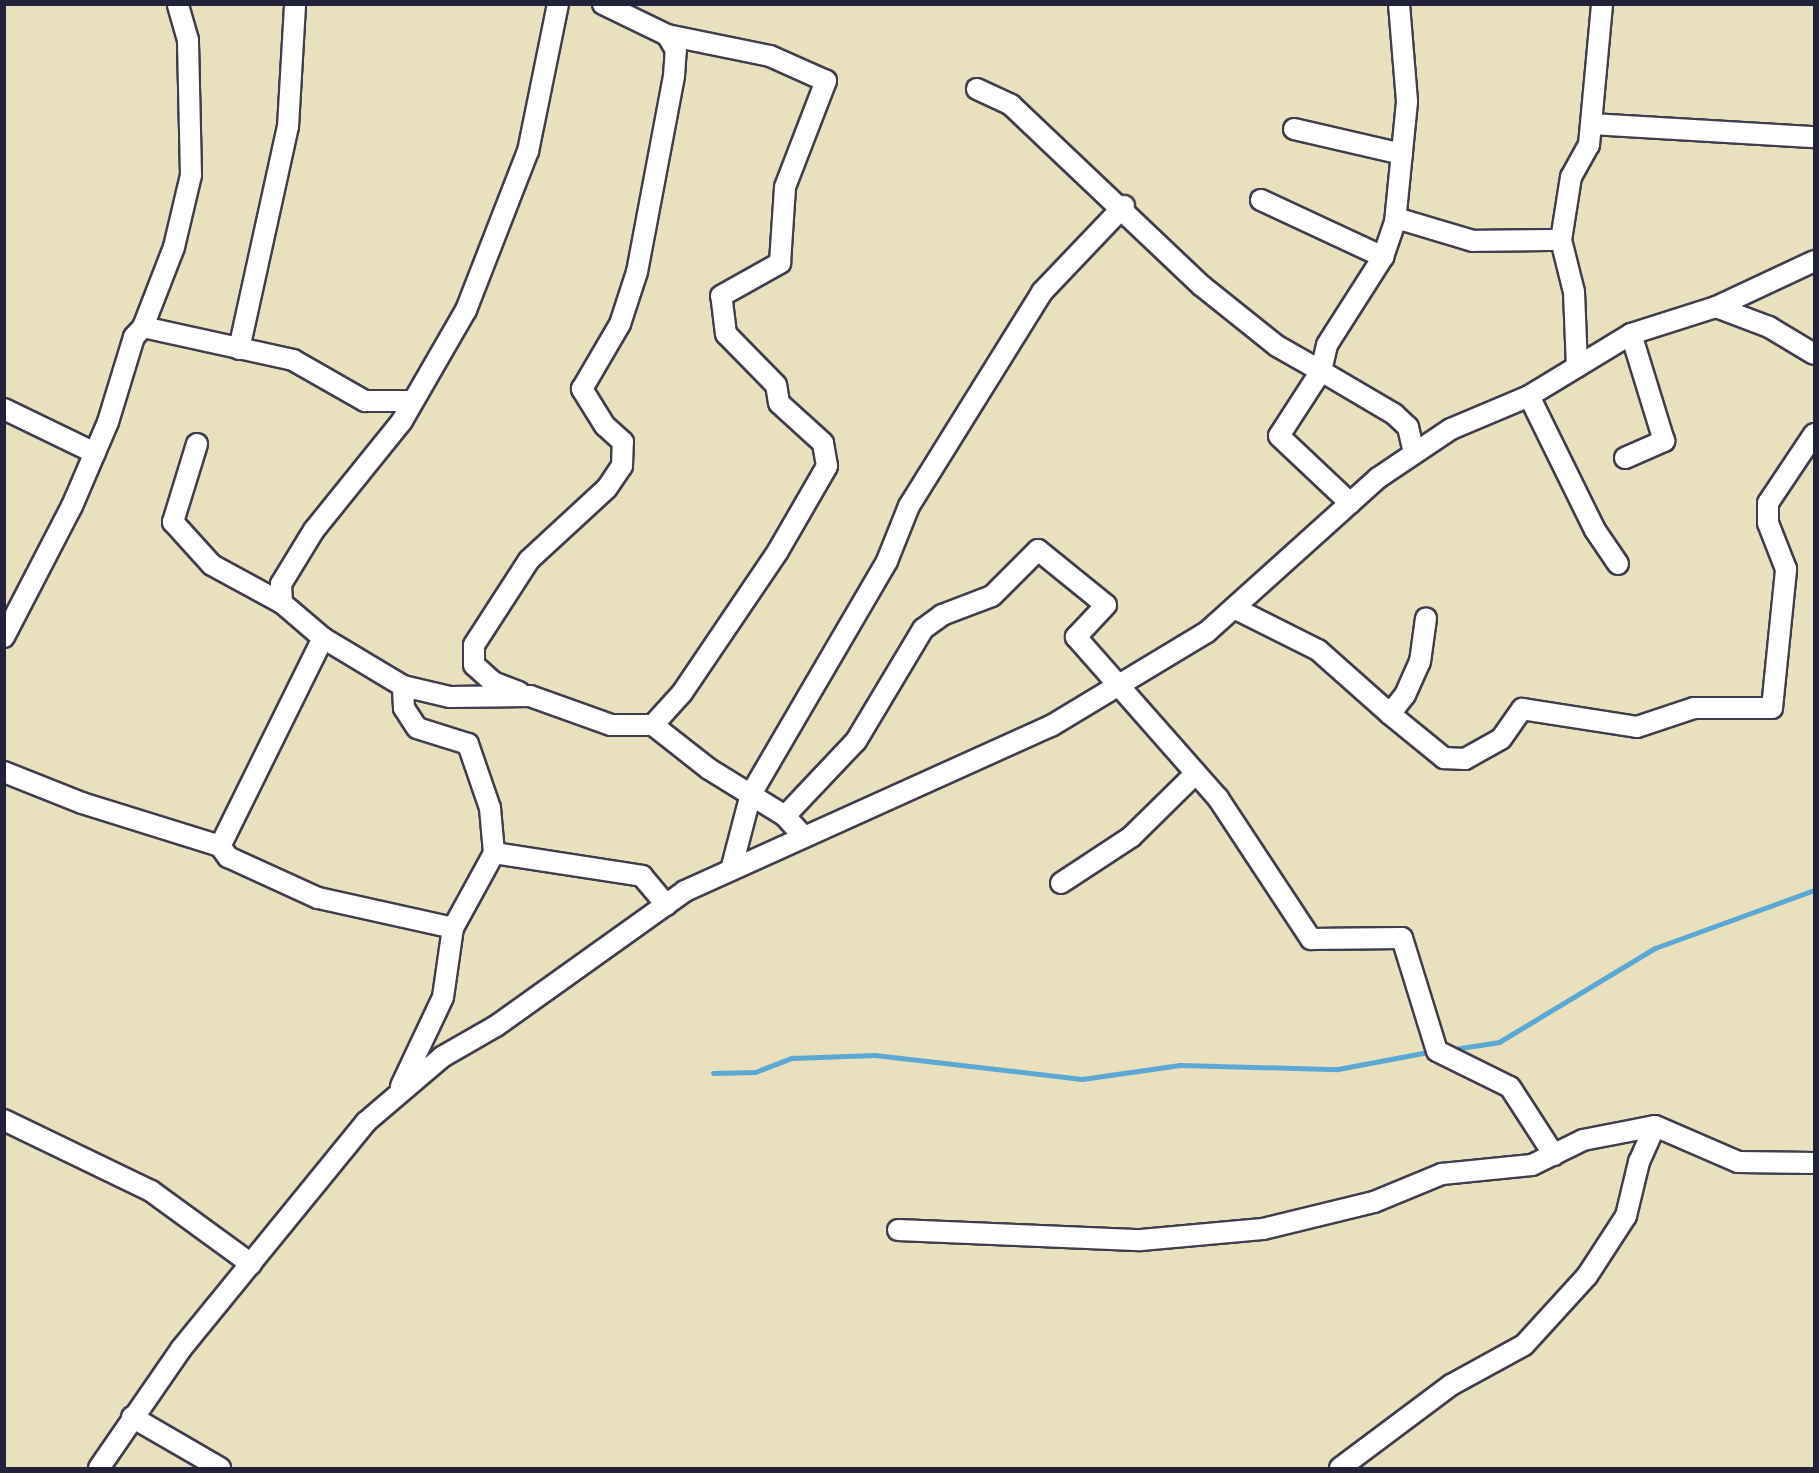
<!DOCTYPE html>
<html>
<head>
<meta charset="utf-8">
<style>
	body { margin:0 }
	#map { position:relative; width:1819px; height:1473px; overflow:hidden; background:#e9e0bd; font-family:"Shantell Sans",sans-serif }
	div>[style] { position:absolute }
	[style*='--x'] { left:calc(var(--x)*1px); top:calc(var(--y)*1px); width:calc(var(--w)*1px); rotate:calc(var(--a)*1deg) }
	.stream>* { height:5px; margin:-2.5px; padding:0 2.5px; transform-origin:2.5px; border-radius:2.5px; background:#5ba8d4 }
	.roads { filter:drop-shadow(2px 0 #403e4e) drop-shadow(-2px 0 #403e4e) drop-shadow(0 2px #403e4e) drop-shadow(0 -2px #403e4e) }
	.minor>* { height:20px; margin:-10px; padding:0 10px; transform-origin:10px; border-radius:10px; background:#fff }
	span { translate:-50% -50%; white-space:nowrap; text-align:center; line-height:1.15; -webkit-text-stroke:6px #f7f3e8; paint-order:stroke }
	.frame { position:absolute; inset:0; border:6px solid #22223b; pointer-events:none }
</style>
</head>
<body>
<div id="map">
	<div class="stream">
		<div style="--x:1448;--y:1050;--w:52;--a:-8.9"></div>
		<div style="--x:1499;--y:1042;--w:182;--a:-31.1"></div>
		<div style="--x:1655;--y:948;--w:169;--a:-20"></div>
		<div style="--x:713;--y:1073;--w:42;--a:-1.4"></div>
		<div style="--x:755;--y:1072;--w:40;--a:-21"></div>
		<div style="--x:792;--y:1058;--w:83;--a:-2.1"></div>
		<div style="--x:875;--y:1055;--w:208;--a:6.6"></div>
		<div style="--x:1082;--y:1079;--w:99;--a:-8.1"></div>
		<div style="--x:1180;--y:1065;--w:158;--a:1.5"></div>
		<div style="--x:1338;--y:1069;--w:97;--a:-10.7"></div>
	</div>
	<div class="roads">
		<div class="minor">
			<div style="--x:558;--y:4;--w:150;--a:101.5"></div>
			<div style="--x:528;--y:151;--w:171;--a:111.3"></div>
			<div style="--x:466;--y:310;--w:128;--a:120"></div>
			<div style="--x:402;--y:421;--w:140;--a:128.9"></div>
			<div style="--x:314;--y:530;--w:63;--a:121.4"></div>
			<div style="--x:281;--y:584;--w:19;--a:87"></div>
			<div style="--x:282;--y:603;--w:54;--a:40.5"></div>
			<div style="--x:323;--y:638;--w:93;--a:31"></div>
			<div style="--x:403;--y:686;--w:48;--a:13.2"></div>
			<div style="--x:450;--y:697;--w:80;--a:-0.7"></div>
			<div style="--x:530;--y:696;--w:86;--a:19.7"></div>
			<div style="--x:611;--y:725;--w:42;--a:0"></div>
			<div style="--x:653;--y:725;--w:71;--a:38.2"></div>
			<div style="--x:709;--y:769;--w:89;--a:31.7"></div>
			<div style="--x:785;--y:816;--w:28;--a:48"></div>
			<div style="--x:1399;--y:4;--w:98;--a:85.3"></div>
			<div style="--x:1407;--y:102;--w:121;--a:95.7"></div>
			<div style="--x:1395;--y:222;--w:37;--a:109"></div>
			<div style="--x:1383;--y:257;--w:104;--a:122.5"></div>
			<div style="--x:1327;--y:345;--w:27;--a:103"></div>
			<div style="--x:1321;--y:371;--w:85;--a:30.5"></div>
			<div style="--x:1394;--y:414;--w:19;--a:43"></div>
			<div style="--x:1408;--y:427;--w:26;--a:77"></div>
			<div style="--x:977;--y:89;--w:38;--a:25"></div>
			<div style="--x:1011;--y:105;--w:263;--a:43.5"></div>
			<div style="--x:1202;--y:286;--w:96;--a:38.7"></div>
			<div style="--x:1277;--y:346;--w:51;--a:29.6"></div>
			<div style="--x:1321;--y:371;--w:77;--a:122.9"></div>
			<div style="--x:1279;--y:436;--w:98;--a:43.3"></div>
			<div style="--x:1593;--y:124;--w:221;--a:3.4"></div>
			<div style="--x:1294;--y:129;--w:111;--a:13"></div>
			<div style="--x:1261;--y:200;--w:135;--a:25"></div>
			<div style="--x:1396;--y:218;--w:80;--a:16.6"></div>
			<div style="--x:1473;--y:241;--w:88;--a:-0.7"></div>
			<div style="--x:1716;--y:307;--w:57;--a:20.7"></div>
			<div style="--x:1769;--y:327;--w:52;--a:31"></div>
			<div style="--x:143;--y:327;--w:86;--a:-68.8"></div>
			<div style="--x:174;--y:247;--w:74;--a:-76.7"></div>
			<div style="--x:191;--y:175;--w:135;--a:-91.3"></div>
			<div style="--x:188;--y:40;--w:37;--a:-106"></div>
			<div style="--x:239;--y:349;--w:227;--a:-77.6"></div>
			<div style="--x:288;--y:127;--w:123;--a:-86.7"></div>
			<div style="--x:1577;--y:367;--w:75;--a:-92.3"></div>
			<div style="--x:1574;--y:292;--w:54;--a:-104"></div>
			<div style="--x:1561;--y:240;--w:64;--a:-81"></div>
			<div style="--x:1571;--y:177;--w:37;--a:-61"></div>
			<div style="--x:1589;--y:145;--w:142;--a:-84.7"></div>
			<div style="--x:1529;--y:396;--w:149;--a:63.8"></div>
			<div style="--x:1595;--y:530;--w:41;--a:55.9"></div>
			<div style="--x:4;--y:409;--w:101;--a:25.8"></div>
			<div style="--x:197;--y:444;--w:82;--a:107.1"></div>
			<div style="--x:173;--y:522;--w:58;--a:47.8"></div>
			<div style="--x:212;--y:565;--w:80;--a:28.5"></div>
			<div style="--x:1625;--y:458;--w:43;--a:-23.6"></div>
			<div style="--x:1664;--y:441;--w:112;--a:-107.1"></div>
			<div style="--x:1234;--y:608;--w:94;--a:26.6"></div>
			<div style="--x:1318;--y:650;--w:96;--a:41.6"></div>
			<div style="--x:1390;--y:714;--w:24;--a:-52"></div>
			<div style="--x:1405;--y:695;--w:36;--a:-66"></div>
			<div style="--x:1420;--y:662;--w:44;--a:-82.2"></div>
			<div style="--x:4;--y:637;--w:148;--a:-62.6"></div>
			<div style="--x:72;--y:506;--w:91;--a:-66.8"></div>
			<div style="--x:108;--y:422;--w:89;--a:-73"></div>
			<div style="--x:134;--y:337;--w:13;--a:-48"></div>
			<div style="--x:143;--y:327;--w:154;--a:12.4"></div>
			<div style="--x:293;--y:360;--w:83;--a:29.7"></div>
			<div style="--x:365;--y:401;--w:47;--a:0"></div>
			<div style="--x:323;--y:638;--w:232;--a:116.3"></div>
			<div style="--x:220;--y:846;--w:14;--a:54"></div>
			<div style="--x:228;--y:857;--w:99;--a:24.5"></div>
			<div style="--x:318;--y:898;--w:138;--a:12.5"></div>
			<div style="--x:519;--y:692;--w:28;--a:-159"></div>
			<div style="--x:493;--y:682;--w:25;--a:-138"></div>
			<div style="--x:474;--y:665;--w:20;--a:-90"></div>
			<div style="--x:474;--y:645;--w:101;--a:-57.1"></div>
			<div style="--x:529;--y:560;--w:106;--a:-42.7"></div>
			<div style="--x:607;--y:488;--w:27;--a:-56"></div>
			<div style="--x:622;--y:466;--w:24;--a:-88"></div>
			<div style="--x:623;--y:442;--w:24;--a:-138"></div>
			<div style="--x:605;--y:426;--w:44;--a:-121.9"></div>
			<div style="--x:582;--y:389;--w:75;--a:-59.7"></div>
			<div style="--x:620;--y:324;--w:55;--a:-71.9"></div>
			<div style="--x:637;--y:272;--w:199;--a:-79.3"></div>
			<div style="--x:674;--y:76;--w:26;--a:-86"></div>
			<div style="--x:676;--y:50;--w:17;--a:-121"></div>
			<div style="--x:667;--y:35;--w:71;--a:-154.2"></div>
			<div style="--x:1390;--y:714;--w:70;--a:39.2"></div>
			<div style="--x:1444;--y:758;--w:21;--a:3"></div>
			<div style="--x:1465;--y:759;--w:41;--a:-29.1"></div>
			<div style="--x:1501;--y:739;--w:37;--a:-55"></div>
			<div style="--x:1522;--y:709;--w:116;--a:8.9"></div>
			<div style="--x:1637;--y:727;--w:60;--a:-18.4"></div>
			<div style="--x:1694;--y:708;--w:78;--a:0"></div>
			<div style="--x:1772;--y:708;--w:140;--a:-84.2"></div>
			<div style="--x:1786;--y:569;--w:49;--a:-111.4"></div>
			<div style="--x:1768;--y:523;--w:20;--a:-90"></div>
			<div style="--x:1768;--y:503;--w:83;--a:-56.3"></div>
			<div style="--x:653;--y:725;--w:43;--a:-47.8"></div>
			<div style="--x:682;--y:693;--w:171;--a:-55.9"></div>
			<div style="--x:778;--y:551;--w:98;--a:-60"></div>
			<div style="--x:827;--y:466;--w:23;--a:-100"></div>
			<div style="--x:823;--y:443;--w:59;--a:-137.7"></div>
			<div style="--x:779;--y:403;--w:18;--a:-99"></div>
			<div style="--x:776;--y:385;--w:71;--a:-134.4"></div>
			<div style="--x:726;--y:334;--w:38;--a:-97"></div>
			<div style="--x:721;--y:296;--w:68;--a:-29.2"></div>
			<div style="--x:780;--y:263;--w:76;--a:-86.2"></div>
			<div style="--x:785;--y:187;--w:114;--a:-68.9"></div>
			<div style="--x:826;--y:81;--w:61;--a:-155.9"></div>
			<div style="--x:770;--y:56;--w:105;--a:-168.5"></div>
			<div style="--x:4;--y:772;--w:84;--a:21.7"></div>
			<div style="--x:82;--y:803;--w:145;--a:17.3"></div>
			<div style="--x:785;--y:816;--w:103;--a:-46.6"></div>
			<div style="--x:856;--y:741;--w:131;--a:-59.1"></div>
			<div style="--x:923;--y:629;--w:24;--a:-36"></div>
			<div style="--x:942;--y:615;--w:53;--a:-20.8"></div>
			<div style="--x:992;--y:596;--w:65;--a:-45"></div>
			<div style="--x:1038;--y:550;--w:87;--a:39"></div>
			<div style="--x:1106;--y:605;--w:44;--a:133.2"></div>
			<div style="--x:1076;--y:637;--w:215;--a:48.6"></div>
			<div style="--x:1218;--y:798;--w:169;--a:56.6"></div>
			<div style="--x:1311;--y:939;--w:91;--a:-0.6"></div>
			<div style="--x:1402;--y:938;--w:118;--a:72.8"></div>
			<div style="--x:1437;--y:1051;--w:81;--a:26.3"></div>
			<div style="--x:1510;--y:1087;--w:81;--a:57.1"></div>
			<div style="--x:494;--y:853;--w:150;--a:8.8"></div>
			<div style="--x:642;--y:876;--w:38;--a:50"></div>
			<div style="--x:731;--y:870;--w:79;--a:-75.3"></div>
			<div style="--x:751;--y:794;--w:270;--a:-59.7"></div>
			<div style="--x:887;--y:561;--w:59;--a:-68.2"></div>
			<div style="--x:909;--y:506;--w:252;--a:-58.1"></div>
			<div style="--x:1042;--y:292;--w:119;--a:-46.4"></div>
			<div style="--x:1061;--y:883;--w:84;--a:-33.3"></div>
			<div style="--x:1131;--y:837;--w:90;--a:-44.5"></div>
			<div style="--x:401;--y:1086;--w:98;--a:-64.7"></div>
			<div style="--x:443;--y:997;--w:70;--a:-81.8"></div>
			<div style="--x:453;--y:928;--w:85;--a:-61.3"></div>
			<div style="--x:494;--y:853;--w:45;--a:-95.1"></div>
			<div style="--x:490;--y:808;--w:68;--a:-109"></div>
			<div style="--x:468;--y:744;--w:53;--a:-162.6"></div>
			<div style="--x:417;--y:728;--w:24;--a:-123"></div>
			<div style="--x:404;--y:708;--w:22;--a:-93"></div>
			<div style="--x:4;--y:1120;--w:163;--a:25.8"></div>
			<div style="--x:151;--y:1191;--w:124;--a:36.1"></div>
			<div style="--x:898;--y:1230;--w:243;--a:2.4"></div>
			<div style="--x:1141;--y:1240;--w:122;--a:-5.2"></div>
			<div style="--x:1263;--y:1229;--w:114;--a:-13.7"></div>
			<div style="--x:1374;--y:1202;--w:74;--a:-22.4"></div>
			<div style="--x:1442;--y:1174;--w:90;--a:-5.7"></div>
			<div style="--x:1532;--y:1165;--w:57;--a:-26.1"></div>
			<div style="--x:1583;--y:1140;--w:73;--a:-11"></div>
			<div style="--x:1655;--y:1126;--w:90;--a:23.4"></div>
			<div style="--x:1738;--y:1162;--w:76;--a:0.8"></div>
			<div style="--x:132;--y:1417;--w:102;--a:30.1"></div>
			<div style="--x:99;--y:1468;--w:145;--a:-55.4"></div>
			<div style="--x:181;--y:1349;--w:293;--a:-50.8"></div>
			<div style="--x:366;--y:1122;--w:100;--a:-40.5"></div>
			<div style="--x:442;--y:1057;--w:62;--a:-29.9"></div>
			<div style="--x:496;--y:1026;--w:232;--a:-35.5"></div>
			<div style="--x:685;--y:891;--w:401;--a:-24.3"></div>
			<div style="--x:1051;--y:726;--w:182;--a:-31.1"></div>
			<div style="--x:1207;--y:632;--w:230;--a:-42"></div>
			<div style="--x:1378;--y:478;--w:88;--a:-33.9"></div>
			<div style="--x:1451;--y:429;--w:85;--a:-22.9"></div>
			<div style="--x:1529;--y:396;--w:119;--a:-31.3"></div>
			<div style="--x:1631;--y:334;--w:89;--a:-17.6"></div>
			<div style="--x:1716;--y:307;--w:108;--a:-25.1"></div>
			<div style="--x:1340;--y:1468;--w:139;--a:-36.8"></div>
			<div style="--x:1451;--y:1385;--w:83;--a:-28.7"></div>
			<div style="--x:1524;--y:1345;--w:93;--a:-47.6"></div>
			<div style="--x:1587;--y:1276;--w:72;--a:-57"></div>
			<div style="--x:1626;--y:1216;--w:56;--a:-76.5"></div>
			<div style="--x:1639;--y:1162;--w:39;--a:-66"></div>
		</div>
	</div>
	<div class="frame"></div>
</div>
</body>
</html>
